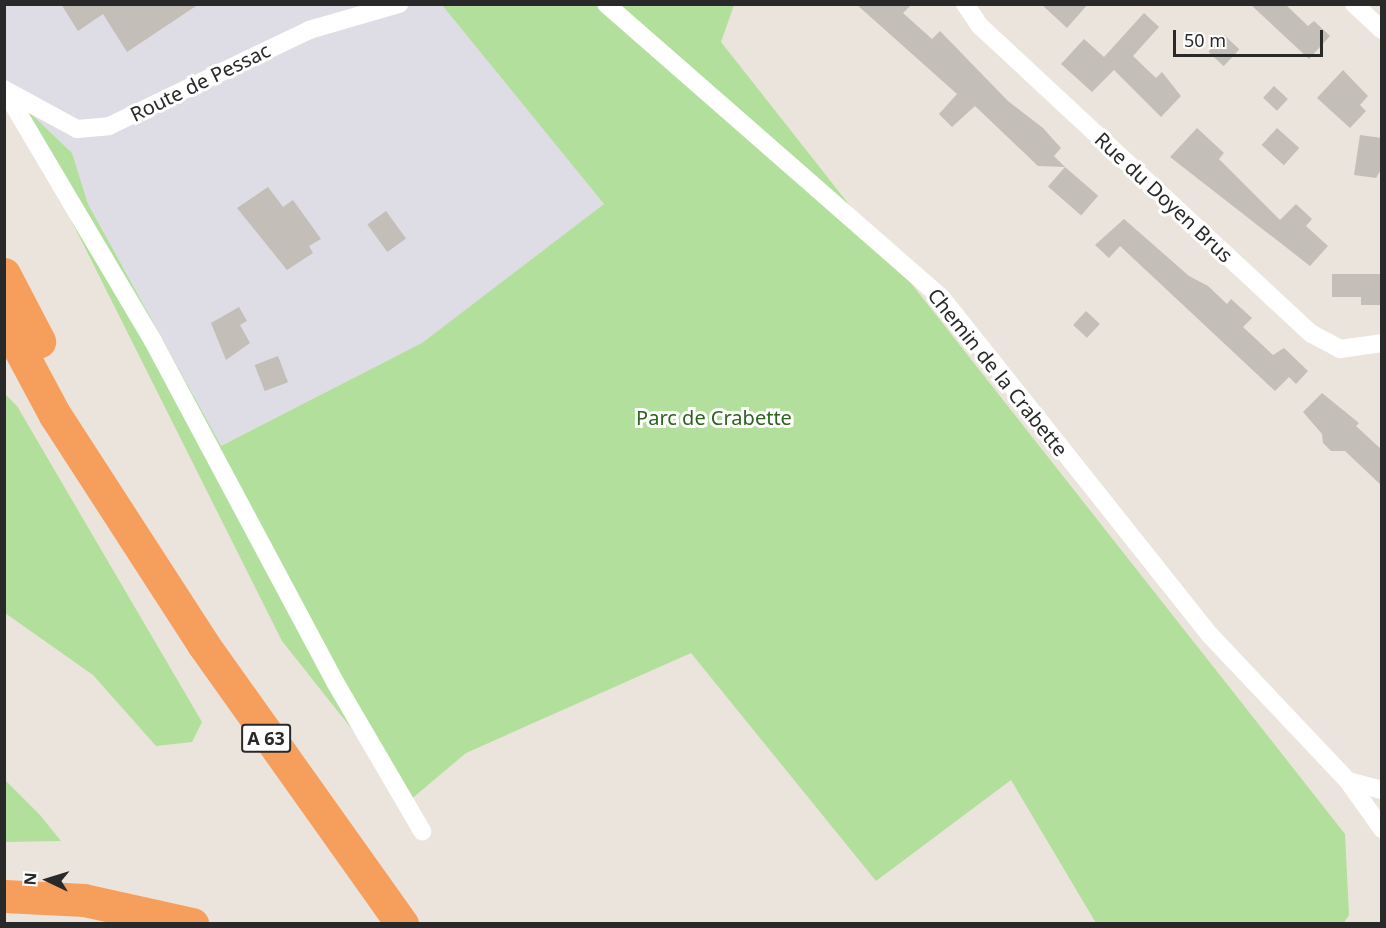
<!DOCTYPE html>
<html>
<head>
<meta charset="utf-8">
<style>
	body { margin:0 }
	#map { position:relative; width:1386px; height:928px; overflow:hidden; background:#ebe4dc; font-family:"Noto Sans",sans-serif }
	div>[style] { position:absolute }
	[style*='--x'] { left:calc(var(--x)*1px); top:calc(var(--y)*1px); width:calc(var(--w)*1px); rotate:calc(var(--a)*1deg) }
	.industrial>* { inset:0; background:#dedce4 }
	.green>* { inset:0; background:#b2df9b }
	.building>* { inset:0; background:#c3beb8; transform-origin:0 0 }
	.street>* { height:18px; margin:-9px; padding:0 9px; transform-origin:9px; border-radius:9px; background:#fff }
	.highway>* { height:33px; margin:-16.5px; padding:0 16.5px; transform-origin:16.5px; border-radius:16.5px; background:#f69e5c }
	span { translate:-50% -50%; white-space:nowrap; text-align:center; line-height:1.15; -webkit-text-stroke:6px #fff; paint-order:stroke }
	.shield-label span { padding:2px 4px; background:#fff; border:2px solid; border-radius:4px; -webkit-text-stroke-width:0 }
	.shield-label { font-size:18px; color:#292929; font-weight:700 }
	.street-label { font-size:20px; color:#292929 }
	.park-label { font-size:20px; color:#2c631d }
	.frame { position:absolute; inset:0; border:6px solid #292929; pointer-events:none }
	.north { position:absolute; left:18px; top:850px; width:60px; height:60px; -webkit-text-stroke:4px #fff; paint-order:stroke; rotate:274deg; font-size:16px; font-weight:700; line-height:24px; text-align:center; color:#292929 }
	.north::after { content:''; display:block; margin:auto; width:21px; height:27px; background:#292929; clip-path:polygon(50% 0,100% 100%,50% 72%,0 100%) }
	.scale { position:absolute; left:1173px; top:30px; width:150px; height:27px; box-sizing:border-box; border:3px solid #292929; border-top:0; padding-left:8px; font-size:18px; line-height:21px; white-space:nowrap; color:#292929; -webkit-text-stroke:4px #fff; paint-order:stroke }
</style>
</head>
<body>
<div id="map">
	<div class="industrial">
		<div style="clip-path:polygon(5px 5px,442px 5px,604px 204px,422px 343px,220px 446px,88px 204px,72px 153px,5px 89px)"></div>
	</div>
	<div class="green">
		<div style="clip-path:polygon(442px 5px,734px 5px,721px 42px,1345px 834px,1349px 915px,1343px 924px,1096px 923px,1011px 780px,876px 881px,691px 653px,466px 753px,409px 801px,282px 641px,6px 90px,72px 153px,88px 204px,221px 446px,422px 343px,604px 204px)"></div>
		<div style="clip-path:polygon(5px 394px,17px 406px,202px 722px,192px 742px,156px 746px,93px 675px,5px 613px)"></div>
		<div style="clip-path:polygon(4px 779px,40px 815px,61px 841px,5px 842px)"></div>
	</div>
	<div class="building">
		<div style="clip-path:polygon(61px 4px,199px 4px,127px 52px,103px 14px,78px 31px)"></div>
		<div style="clip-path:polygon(856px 4px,912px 4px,903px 13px,932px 39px,940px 31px,1008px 101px,1043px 128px,1061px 148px,1054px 156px,1065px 167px,1038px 166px,975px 106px,952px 127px,939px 114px,957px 94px)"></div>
		<div style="clip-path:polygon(1041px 4px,1088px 4px,1067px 28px)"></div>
		<div style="clip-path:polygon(1250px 4px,1285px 4px,1308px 26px,1314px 21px,1330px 36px,1309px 59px)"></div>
		<div style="clip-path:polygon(1144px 13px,1159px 27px,1133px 56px,1156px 78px,1162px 72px,1181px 96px,1161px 117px,1114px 70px,1092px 92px,1061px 64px,1084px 39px,1104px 57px)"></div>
		<div style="left:1224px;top:35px;width:21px;height:23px;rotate:43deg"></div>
		<div style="clip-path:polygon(1343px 70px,1368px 96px,1360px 105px,1366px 111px,1350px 128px,1317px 98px)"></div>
		<div style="left:1274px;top:86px;width:19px;height:16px;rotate:43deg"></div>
		<div style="clip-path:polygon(1197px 128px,1224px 153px,1219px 159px,1280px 220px,1296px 204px,1312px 219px,1306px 226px,1328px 246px,1310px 266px,1170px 157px)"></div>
		<div style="left:1277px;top:128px;width:30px;height:23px;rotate:42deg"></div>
		<div style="clip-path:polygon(1360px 135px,1382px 138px,1382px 168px,1376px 178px,1354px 175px)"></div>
		<div style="left:1065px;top:167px;width:44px;height:26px;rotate:41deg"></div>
		<div style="clip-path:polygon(268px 187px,283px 207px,293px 200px,321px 239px,309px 246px,313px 253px,287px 270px,237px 208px)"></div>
		<div style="left:386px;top:211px;width:34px;height:23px;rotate:54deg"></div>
		<div style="clip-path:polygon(1124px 219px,1189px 276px,1208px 286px,1227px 304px,1231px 299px,1252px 318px,1243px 327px,1273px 355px,1284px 348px,1308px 371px,1296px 384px,1289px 377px,1275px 391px,1120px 246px,1109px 258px,1095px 245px)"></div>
		<div style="clip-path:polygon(1332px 274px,1382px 274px,1382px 305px,1361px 305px,1361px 297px,1332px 297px)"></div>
		<div style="clip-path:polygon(239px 307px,247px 321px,240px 325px,250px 343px,226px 360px,211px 323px)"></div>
		<div style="left:1086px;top:311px;width:19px;height:19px;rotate:43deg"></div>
		<div style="left:278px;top:356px;width:28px;height:25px;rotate:69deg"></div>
		<div style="clip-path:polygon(1322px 393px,1359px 423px,1356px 426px,1382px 450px,1382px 486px,1345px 451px,1331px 451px,1323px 443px,1322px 434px,1303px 412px)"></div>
	</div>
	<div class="street">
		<div style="--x:606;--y:4;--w:445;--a:41.2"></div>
		<div style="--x:941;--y:297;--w:431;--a:51.5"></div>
		<div style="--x:1209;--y:634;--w:202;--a:46.6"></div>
		<div style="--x:1348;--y:781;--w:59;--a:54.7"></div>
		<div style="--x:965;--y:4;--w:27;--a:56"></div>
		<div style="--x:980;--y:26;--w:453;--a:42.9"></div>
		<div style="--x:1312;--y:334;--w:32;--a:28"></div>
		<div style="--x:1340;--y:349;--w:42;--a:-8.1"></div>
		<div style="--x:1354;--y:4;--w:38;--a:43"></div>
		<div style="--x:4;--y:89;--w:293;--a:59.4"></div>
		<div style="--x:153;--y:341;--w:387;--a:61.9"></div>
		<div style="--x:335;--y:682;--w:173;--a:59.7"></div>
		<div style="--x:7;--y:91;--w:80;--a:28.5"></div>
		<div style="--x:77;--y:129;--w:32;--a:-5"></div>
		<div style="--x:109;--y:126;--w:222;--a:-25.6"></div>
		<div style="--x:309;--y:30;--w:94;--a:-16.1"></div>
		<div style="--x:1348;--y:781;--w:35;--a:15"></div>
	</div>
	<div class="highway">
		<div style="--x:4;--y:274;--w:76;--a:62.4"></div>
		<div style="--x:4;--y:320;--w:108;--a:61.8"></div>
		<div style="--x:55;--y:415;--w:273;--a:57.1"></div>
		<div style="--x:203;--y:644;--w:344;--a:54.6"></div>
		<div style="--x:4;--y:896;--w:80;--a:2.9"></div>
		<div style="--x:84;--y:900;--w:111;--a:12.5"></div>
	</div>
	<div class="shield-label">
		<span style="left:266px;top:738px">A 63</span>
	</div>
	<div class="street-label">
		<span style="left:200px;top:82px;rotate:-26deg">Route de Pessac</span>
		<span style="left:1164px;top:197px;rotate:43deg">Rue du Doyen Brus</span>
		<span style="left:998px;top:372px;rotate:51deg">Chemin de la Crabette</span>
	</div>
	<div class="park-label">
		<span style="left:714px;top:417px">Parc de Crabette</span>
	</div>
	<div class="frame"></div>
	<div class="north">N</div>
	<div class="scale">50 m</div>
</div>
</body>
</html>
